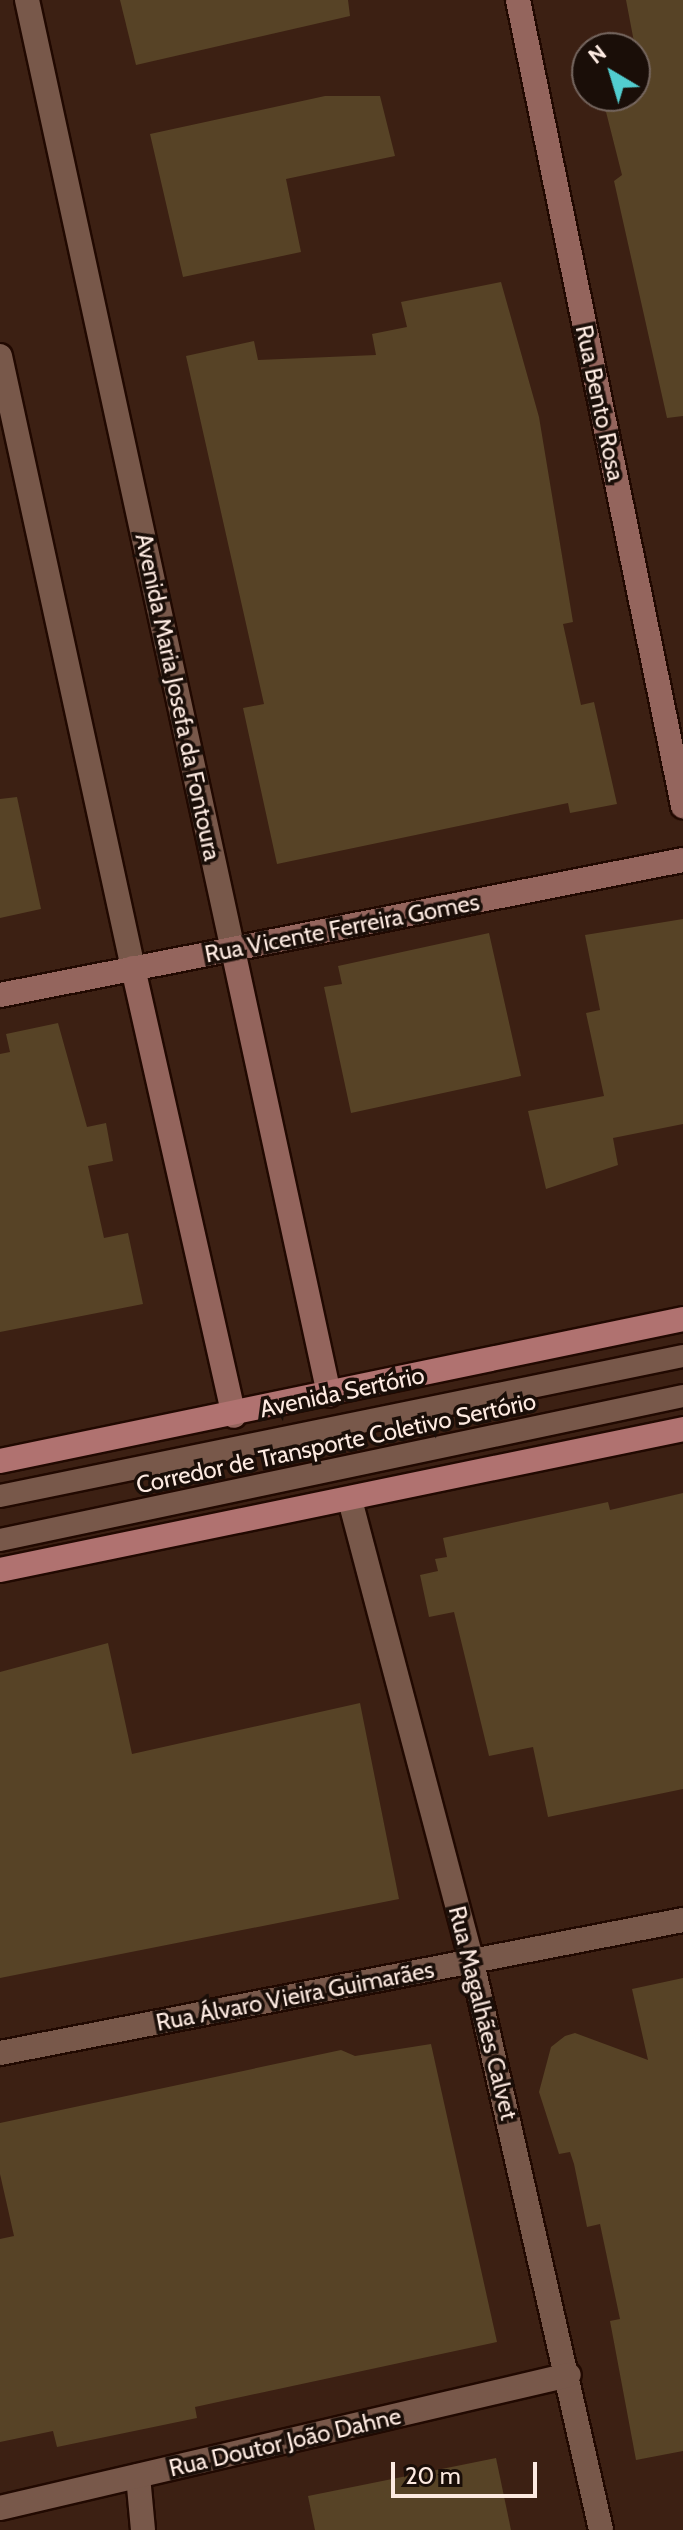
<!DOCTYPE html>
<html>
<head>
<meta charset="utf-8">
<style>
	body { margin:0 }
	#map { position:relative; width:683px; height:2530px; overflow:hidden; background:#3c2013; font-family:Cabin,sans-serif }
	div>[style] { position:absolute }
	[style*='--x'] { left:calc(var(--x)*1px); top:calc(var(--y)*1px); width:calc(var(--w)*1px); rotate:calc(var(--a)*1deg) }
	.building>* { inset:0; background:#574326 }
	.roads { filter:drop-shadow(2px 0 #210901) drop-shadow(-2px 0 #210901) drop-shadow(0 2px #210901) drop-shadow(0 -2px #210901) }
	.lane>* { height:22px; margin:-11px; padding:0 11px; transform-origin:11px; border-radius:11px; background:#78584a }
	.street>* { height:24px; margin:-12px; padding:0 12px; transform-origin:12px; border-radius:12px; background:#78584a }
	.secondary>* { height:24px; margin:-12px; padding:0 12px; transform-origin:12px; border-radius:12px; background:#94655d }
	.primary>* { height:24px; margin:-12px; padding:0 12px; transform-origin:12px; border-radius:12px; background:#b07270 }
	span { translate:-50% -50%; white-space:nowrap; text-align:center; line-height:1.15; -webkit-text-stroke:7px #1a0e08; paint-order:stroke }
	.street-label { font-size:24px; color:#fdeae1 }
	.north { position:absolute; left:571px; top:32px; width:80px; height:80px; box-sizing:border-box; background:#1a0e08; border:2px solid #75665f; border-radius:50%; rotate:322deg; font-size:22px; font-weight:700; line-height:32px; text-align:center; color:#fdeae1 }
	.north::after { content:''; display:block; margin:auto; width:28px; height:36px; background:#52cdcf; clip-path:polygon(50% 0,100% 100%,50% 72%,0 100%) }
	.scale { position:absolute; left:391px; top:2462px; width:146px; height:36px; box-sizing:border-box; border:4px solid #fdeae1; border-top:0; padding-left:10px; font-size:24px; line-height:28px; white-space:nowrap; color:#fdeae1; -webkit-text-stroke:6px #1a0e08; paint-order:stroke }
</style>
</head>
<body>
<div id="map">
	<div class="building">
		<div style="clip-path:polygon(120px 0,348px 0,350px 16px,136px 65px)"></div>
		<div style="clip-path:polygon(626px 0,683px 0,683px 416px,667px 418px,614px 181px,622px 175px,602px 96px,635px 96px,642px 84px)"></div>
		<div style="clip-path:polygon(325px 96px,380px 96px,395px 156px,286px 179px,301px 252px,183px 277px,150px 134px)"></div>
		<div style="clip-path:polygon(501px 282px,539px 417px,573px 622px,563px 624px,581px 705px,594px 702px,617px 804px,570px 813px,568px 803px,277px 864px,243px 708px,264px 704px,186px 356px,254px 341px,258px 360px,376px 355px,372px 334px,407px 327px,401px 302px)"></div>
		<div style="clip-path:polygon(17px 797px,41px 909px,0 918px,0 799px)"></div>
		<div style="clip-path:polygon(683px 919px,683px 1124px,613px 1138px,618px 1165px,546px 1189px,528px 1111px,604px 1096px,586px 1013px,600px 1010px,585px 935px)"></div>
		<div style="clip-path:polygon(489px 933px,521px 1076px,351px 1113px,324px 987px,342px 984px,338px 966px)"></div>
		<div style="clip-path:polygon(58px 1023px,87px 1127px,106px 1123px,113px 1161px,88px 1166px,104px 1238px,128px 1233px,143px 1304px,0 1332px,0 1054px,10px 1052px,6px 1034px)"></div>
		<div style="clip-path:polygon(683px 1493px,683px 1789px,548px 1817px,533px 1747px,489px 1756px,454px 1612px,429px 1617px,420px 1575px,438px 1571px,435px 1559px,447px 1557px,443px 1538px,608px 1502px,610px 1510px)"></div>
		<div style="clip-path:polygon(108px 1643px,132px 1754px,360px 1703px,399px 1899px,0 1978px,0 1672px)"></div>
		<div style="clip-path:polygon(683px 1978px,683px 2451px,636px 2460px,610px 2321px,620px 2319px,600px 2224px,587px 2227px,574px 2164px,570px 2152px,559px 2154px,539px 2092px,551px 2047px,565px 2036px,575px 2033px,648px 2060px,632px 1989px)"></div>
		<div style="clip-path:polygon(431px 2044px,497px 2342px,195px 2407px,197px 2418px,57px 2447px,53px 2431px,0 2442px,0 2239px,14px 2236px,0 2174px,0 2123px,341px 2050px,355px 2056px)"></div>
		<div style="clip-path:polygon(496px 2458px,511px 2530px,315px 2530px,308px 2496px)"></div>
	</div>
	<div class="roads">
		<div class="lane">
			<div style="--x:0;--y:1496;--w:697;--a:-11.58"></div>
			<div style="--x:0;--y:1540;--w:698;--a:-11.91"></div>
		</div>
		<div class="street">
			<div style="--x:27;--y:0;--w:972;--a:77.77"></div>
			<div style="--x:0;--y:356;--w:626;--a:77.74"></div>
			<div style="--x:350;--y:1500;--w:478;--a:75.2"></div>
			<div style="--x:472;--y:1962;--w:582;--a:77.2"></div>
			<div style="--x:0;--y:2053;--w:696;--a:-11.02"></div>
			<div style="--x:138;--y:2476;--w:54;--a:84.7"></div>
			<div style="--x:0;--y:2508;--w:584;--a:-13.16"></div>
		</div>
		<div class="secondary">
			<div style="--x:518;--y:0;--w:823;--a:78.43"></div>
			<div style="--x:233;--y:950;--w:455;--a:77.8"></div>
			<div style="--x:133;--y:968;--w:459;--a:77.3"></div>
			<div style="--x:0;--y:995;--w:696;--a:-11.18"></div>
		</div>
		<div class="primary">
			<div style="--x:0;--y:1461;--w:698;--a:-11.74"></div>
			<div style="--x:0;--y:1570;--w:697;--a:-11.66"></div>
		</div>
	</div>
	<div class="street-label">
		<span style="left:600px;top:403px;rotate:78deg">Rua Bento Rosa</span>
		<span style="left:178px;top:697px;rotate:78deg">Avenida Maria Josefa da Fontoura</span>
		<span style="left:342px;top:928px;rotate:-11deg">Rua Vicente Ferreira Gomes</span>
		<span style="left:342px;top:1392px;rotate:-12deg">Avenida Sertório</span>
		<span style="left:336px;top:1443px;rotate:-12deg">Corredor de Transporte Coletivo Sertório</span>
		<span style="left:295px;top:1996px;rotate:-11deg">Rua Álvaro Vieira Guimarães</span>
		<span style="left:483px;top:2013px;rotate:76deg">Rua Magalhães Calvet</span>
		<span style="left:285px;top:2442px;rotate:-13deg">Rua Doutor João Dahne</span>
	</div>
	<div class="north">N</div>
	<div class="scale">20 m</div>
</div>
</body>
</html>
